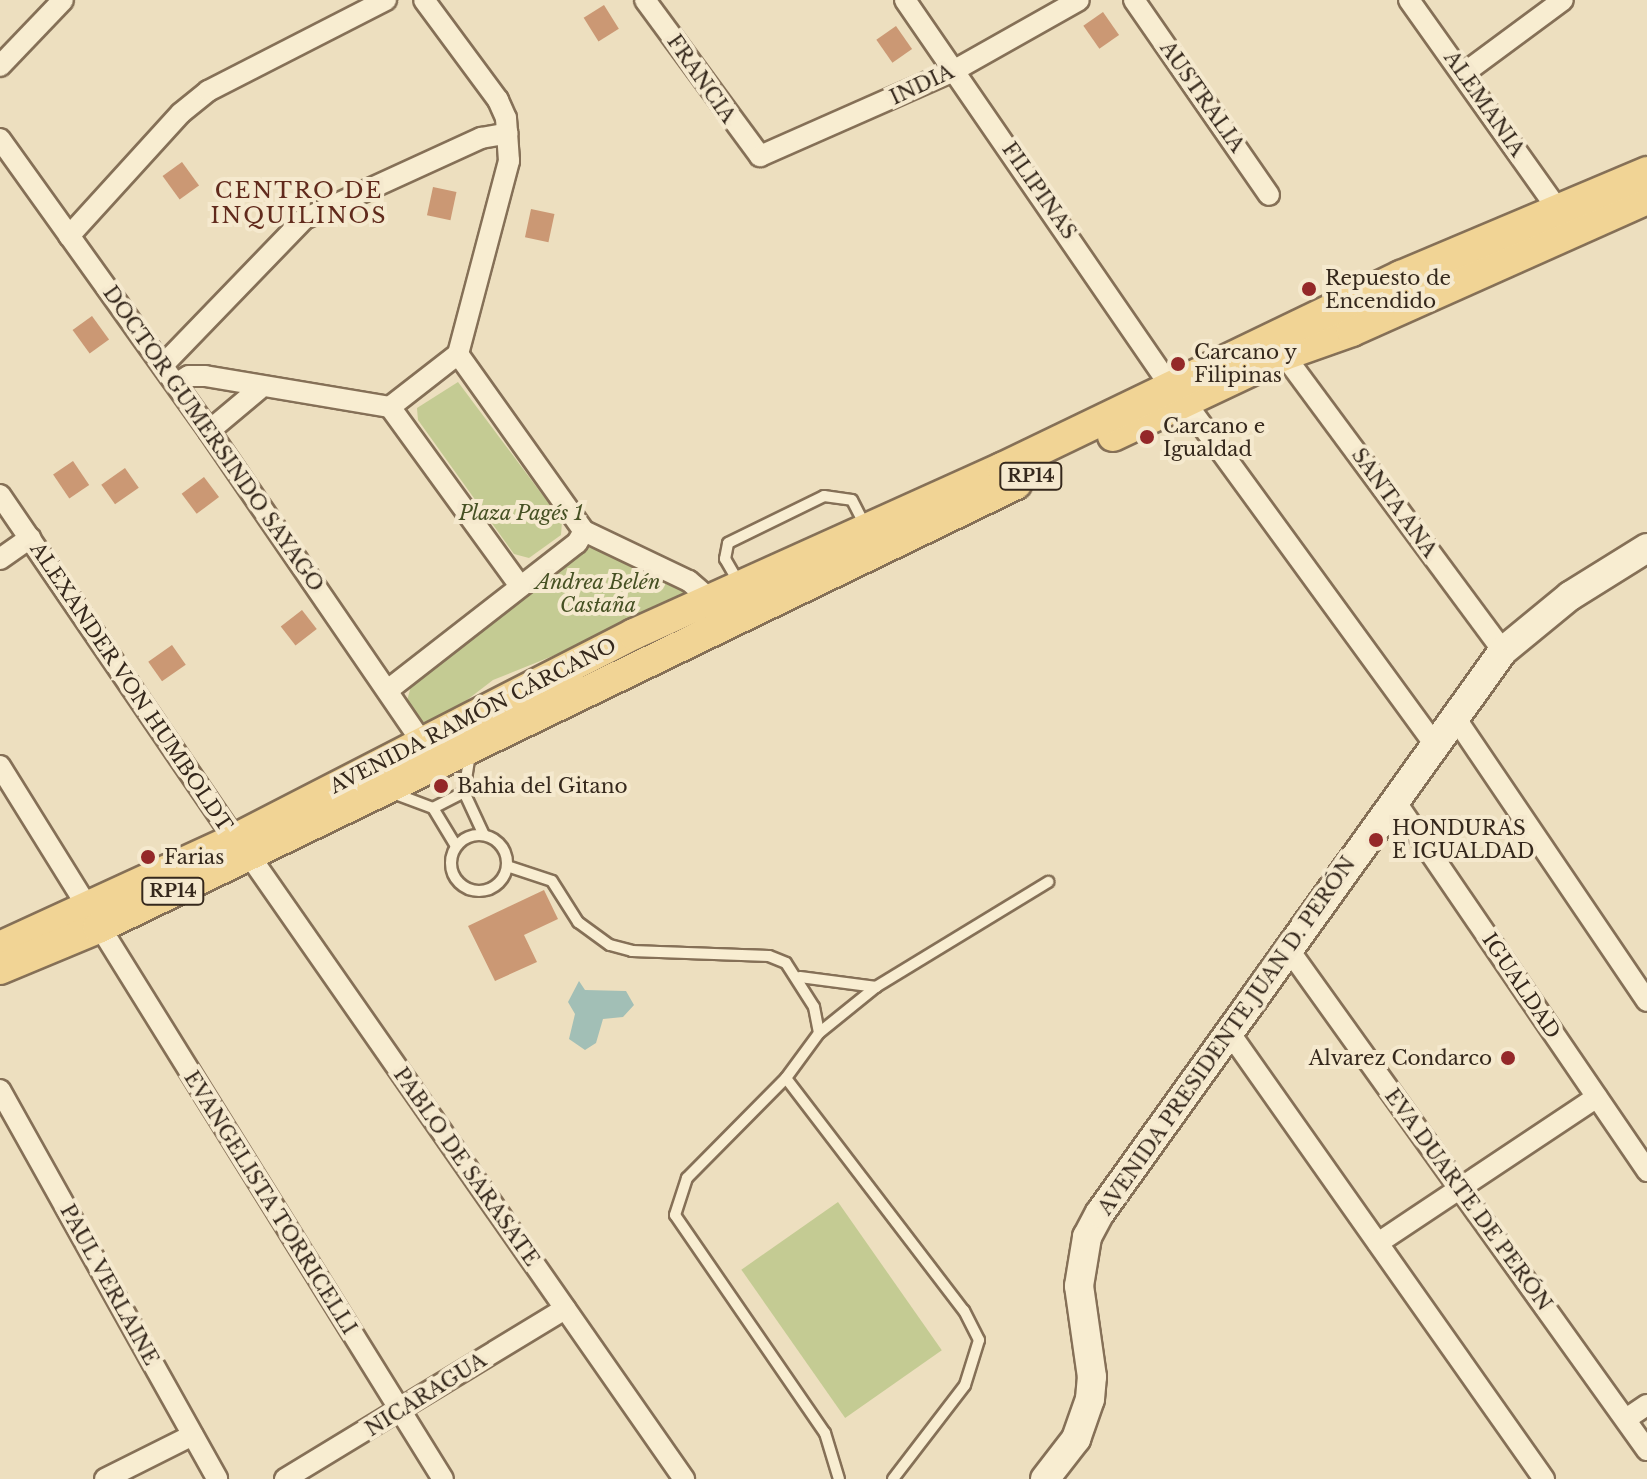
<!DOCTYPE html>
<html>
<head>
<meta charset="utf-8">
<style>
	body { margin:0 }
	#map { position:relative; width:1647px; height:1479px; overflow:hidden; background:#eddfbf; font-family:"Libre Baskerville",serif }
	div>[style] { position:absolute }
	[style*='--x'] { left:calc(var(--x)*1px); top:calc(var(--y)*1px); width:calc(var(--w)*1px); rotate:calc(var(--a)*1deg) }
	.green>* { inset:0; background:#c4cb93; transform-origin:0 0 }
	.water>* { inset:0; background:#a2bfb6 }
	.building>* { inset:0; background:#cb9874; transform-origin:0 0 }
	.roads { filter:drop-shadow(2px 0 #857057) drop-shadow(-2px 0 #857057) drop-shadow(0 2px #857057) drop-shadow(0 -2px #857057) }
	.lane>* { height:10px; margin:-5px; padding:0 5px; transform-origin:5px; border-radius:5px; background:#f8edd1 }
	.lane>.ring { margin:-5px; padding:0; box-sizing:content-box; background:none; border:10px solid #f8edd1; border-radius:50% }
	.street>* { height:20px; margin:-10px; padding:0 10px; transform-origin:10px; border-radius:10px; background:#f8edd1 }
	.secondary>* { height:28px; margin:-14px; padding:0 14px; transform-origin:14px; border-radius:14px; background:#f8edd1 }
	.primary>* { height:30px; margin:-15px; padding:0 15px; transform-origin:15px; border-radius:15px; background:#f1d495 }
	.dots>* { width:22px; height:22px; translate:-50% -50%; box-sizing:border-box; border:4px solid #f5e9ce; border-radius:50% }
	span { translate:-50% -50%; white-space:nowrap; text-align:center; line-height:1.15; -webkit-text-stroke:8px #f5e9ce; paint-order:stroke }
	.shield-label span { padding:2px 6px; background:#f5e9ce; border:2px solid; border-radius:6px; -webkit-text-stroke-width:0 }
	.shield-label { font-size:18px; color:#35281c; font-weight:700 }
	.street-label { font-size:20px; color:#35281c }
	.poi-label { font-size:20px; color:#35281c }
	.left { translate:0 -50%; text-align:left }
	.right { translate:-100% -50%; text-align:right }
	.park-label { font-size:20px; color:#465123; font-style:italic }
	.neighbourhood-label { font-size:22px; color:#612a1c; letter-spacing:2px }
</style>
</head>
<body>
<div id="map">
	<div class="green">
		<div style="clip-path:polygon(458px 382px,562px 521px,561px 535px,529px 558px,514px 554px,418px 420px,417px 408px)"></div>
		<div style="clip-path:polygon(601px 545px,687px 592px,674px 607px,493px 680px,437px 723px,425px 724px,416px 717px,407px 701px,412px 682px,588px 548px)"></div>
		<div style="left:838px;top:1202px;width:181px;height:118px;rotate:55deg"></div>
	</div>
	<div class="water">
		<div style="clip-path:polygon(579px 981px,585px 990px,626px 991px,634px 1005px,623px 1017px,603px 1019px,596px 1043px,585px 1050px,569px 1039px,575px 1014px,568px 1002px)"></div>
	</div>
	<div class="building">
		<div style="left:604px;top:5px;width:28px;height:24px;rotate:58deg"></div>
		<div style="left:1103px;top:12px;width:28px;height:24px;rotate:55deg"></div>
		<div style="left:896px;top:26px;width:28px;height:24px;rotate:55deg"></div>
		<div style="left:182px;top:162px;width:29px;height:24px;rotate:54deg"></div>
		<div style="left:433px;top:187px;width:24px;height:29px;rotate:12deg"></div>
		<div style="left:531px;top:209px;width:24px;height:29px;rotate:12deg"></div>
		<div style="left:92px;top:316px;width:29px;height:24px;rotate:54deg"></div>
		<div style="left:73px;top:461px;width:29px;height:24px;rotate:56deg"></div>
		<div style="left:125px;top:468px;width:24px;height:29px;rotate:55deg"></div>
		<div style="left:204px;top:477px;width:25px;height:28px;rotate:53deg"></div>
		<div style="left:302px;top:610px;width:24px;height:27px;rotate:52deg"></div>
		<div style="left:172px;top:645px;width:24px;height:29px;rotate:55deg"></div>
		<div style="clip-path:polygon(544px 890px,558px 919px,524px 935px,537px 962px,495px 981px,468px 926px)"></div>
	</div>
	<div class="roads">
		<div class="lane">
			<div style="--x:739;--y:583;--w:28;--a:-120"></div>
			<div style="--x:725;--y:559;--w:16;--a:-79"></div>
			<div style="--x:728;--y:543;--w:107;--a:-26.1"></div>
			<div style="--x:824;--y:496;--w:28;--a:8"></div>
			<div style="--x:852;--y:500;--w:29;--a:63"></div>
			<div style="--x:470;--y:754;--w:38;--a:99"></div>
			<div style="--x:464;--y:792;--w:47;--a:65.1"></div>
			<div style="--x:393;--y:793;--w:43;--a:20.6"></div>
			<div style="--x:433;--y:808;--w:44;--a:58.8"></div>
			<div style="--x:433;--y:808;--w:35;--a:-27"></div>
			<div class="ring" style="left:451px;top:835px;width:46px;height:46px"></div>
			<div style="--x:507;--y:866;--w:47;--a:18.4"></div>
			<div style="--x:552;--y:881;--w:49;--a:57.6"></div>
			<div style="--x:578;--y:922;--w:39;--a:36"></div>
			<div style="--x:610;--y:945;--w:23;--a:15"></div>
			<div style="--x:632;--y:951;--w:137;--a:2.1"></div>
			<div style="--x:769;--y:956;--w:18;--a:22"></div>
			<div style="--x:786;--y:963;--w:52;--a:57.5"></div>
			<div style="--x:814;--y:1007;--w:26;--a:79"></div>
			<div style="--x:800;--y:977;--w:77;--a:7.5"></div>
			<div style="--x:786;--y:1078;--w:141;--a:134.7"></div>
			<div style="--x:687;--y:1178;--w:39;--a:108"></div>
			<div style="--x:675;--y:1215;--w:265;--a:55.5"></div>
			<div style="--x:825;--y:1433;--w:48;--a:73.1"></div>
			<div style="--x:893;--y:1479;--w:118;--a:-52.5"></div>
			<div style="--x:965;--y:1385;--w:47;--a:-72.7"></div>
			<div style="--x:979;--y:1340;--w:33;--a:-117"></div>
			<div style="--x:964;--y:1311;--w:293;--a:-127.4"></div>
			<div style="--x:786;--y:1078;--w:56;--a:-53.7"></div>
			<div style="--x:819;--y:1033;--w:73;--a:-38.9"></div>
			<div style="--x:876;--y:987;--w:202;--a:-31.4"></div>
		</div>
		<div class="street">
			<div style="--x:645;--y:0;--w:194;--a:53.6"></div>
			<div style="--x:760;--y:156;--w:213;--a:-23.8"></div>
			<div style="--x:955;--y:70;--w:142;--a:-29.4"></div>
			<div style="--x:905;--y:0;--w:467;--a:55.5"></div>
			<div style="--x:1134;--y:0;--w:237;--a:55.3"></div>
			<div style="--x:1409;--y:0;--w:255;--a:54.6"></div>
			<div style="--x:0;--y:66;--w:91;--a:-46.3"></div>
			<div style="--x:1463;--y:74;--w:124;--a:-36.5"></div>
			<div style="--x:0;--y:139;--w:359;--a:54.4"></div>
			<div style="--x:209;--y:431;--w:377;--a:55.6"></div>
			<div style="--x:69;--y:236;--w:166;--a:-47.7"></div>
			<div style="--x:181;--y:113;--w:35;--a:-39"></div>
			<div style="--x:208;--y:91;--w:200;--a:-27.1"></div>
			<div style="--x:458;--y:354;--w:217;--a:54.6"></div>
			<div style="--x:584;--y:531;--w:116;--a:25.5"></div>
			<div style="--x:689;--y:581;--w:37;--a:41"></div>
			<div style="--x:1284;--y:355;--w:368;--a:53.5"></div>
			<div style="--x:163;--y:365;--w:203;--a:-46"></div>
			<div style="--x:304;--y:219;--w:195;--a:-24.6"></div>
			<div style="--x:481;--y:138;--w:27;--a:-10"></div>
			<div style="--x:176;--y:384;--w:15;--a:-32"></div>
			<div style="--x:189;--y:376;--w:16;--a:0"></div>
			<div style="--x:205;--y:376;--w:188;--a:9.5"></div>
			<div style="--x:390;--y:407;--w:221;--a:54"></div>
			<div style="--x:1185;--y:402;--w:423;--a:53.9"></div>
			<div style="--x:390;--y:407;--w:86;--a:-37.9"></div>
			<div style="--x:458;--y:354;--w:200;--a:-75.2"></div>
			<div style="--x:509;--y:161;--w:43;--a:-94"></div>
			<div style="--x:506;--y:118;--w:20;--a:-114"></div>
			<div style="--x:498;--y:100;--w:124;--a:-126.5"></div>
			<div style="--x:209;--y:431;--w:65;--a:-40"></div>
			<div style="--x:0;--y:495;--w:417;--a:55.7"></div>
			<div style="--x:0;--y:559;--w:37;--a:-35"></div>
			<div style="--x:388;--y:690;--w:239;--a:-37.9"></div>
			<div style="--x:577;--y:543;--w:14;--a:-60"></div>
			<div style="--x:1454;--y:716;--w:344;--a:55.9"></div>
			<div style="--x:0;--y:766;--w:839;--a:58.15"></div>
			<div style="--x:1395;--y:801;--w:448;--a:55.7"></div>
			<div style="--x:249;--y:855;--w:761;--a:55.12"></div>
			<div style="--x:1289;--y:950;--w:615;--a:54.4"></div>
			<div style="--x:1229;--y:1032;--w:547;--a:54.83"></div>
			<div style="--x:0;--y:1090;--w:445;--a:60.8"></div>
			<div style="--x:1378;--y:1243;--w:263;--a:-33.7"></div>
			<div style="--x:1626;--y:1419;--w:25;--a:-34"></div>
			<div style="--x:105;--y:1479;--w:98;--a:-26.6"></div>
			<div style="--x:285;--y:1479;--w:328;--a:-31.3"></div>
		</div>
		<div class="secondary">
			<div style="--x:1045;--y:1479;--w:51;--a:-52.2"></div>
			<div style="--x:1076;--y:1439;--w:42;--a:-70.7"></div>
			<div style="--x:1090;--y:1399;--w:22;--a:-85"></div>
			<div style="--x:1092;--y:1377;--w:92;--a:-98.1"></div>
			<div style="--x:1079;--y:1286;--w:50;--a:-80.7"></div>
			<div style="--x:1087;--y:1237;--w:27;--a:-62"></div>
			<div style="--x:1100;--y:1213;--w:692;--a:-54.36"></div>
			<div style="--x:1503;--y:651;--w:87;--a:-39.4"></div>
			<div style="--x:1570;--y:596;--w:91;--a:-31.9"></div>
		</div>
		<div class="primary">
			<div style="--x:1113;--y:436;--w:189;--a:-25.3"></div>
			<div style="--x:1284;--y:355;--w:72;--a:-19.4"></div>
			<div style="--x:1352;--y:331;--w:323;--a:-24.1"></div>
			<div style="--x:0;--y:947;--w:259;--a:-24.7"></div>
			<div style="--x:235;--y:839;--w:449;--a:-27.2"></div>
			<div style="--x:634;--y:634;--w:404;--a:-24.3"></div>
			<div style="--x:1002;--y:468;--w:443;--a:-25.7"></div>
			<div style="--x:1401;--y:276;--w:267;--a:-22.9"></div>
			<div style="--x:0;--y:969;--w:106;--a:-22.7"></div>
			<div style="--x:98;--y:928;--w:1020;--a:-25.81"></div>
		</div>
	</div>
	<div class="dots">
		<div style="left:1309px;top:289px;background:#942829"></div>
		<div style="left:1178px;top:364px;background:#942829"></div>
		<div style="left:1147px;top:437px;background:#942829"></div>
		<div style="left:441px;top:786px;background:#942829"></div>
		<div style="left:1376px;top:840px;background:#942829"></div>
		<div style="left:148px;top:857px;background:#942829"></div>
		<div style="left:1508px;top:1058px;background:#942829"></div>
	</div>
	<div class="shield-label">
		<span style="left:1031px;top:476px">RP14</span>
		<span style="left:173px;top:891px">RP14</span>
	</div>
	<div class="street-label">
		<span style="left:701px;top:79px;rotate:55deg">FRANCIA</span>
		<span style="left:922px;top:85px;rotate:-25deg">INDIA</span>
		<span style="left:1202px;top:97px;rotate:55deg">AUSTRALIA</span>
		<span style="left:1484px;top:104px;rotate:55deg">ALEMANIA</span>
		<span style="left:1039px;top:191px;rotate:55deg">FILIPINAS</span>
		<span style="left:213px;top:439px;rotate:55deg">DOCTOR GUMERSINDO SAYAGO</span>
		<span style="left:1394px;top:503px;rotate:54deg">SANTA ANA</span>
		<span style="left:131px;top:687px;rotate:56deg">ALEXANDER VON HUMBOLDT</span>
		<span style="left:473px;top:716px;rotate:-27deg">AVENIDA RAMÓN CÁRCANO</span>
		<span style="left:1521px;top:986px;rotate:56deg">IGUALDAD</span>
		<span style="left:1227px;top:1036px;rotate:-55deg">AVENIDA PRESIDENTE JUAN D. PERÓN</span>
		<span style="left:466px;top:1167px;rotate:55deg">PABLO DE SARASATE</span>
		<span style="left:1468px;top:1200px;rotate:54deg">EVA DUARTE DE PERÓN</span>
		<span style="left:270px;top:1203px;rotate:58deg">EVANGELISTA TORRICELLI</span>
		<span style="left:109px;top:1285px;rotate:61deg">PAUL VERLAINE</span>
		<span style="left:426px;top:1395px;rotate:-32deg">NICARAGUA</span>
	</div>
	<div class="poi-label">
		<span class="left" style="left:1325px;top:290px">Repuesto de<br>Encendido</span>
		<span class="left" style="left:1194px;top:364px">Carcano y<br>Filipinas</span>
		<span class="left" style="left:1163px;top:438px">Carcano e<br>Igualdad</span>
		<span class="left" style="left:457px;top:786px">Bahia del Gitano</span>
		<span class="left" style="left:1392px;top:840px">HONDURAS<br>E IGUALDAD</span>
		<span class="left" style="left:164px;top:857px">Farias</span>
		<span class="right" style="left:1492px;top:1058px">Alvarez Condarco</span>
	</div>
	<div class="park-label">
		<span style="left:521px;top:513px">Plaza Pagés 1</span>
		<span style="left:598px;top:594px">Andrea Belén<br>Castaña</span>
	</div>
	<div class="neighbourhood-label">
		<span style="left:299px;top:203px">CENTRO DE<br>INQUILINOS</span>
	</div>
</div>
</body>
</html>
